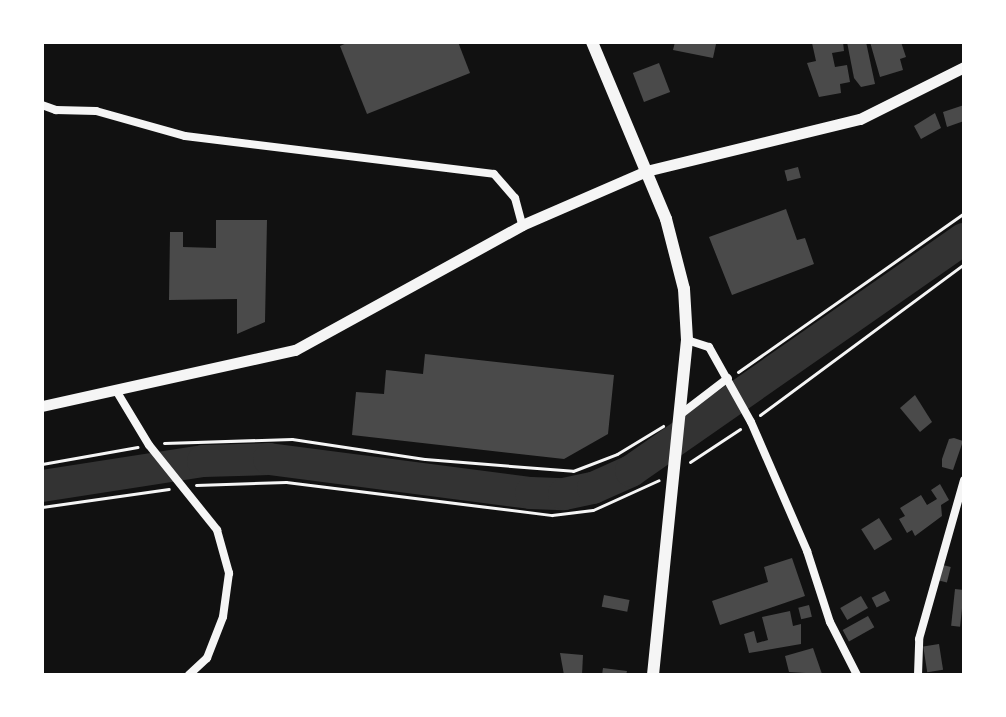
<!DOCTYPE html>
<html>
<head>
<meta charset="utf-8">
<style>
	body { margin:0 }
	#map { position:relative; width:1006px; height:717px; overflow:hidden; background:#111; font-family:"DM Sans",sans-serif }
	div>[style] { position:absolute }
	[style*='--x'] { left:calc(var(--x)*1px); top:calc(var(--y)*1px); width:calc(var(--w)*1px); rotate:calc(var(--a)*1deg) }
	.river>* { height:32px; margin:-16px; padding:0 16px; transform-origin:16px; border-radius:16px; background:#333 }
	.building>* { inset:0; background:#4a4a4a; transform-origin:0 0 }
	.path>* { height:3px; margin:-1.5px; padding:0 1.5px; transform-origin:1.5px; border-radius:1.5px; background:#f5f5f5 }
	.minor>* { height:8px; margin:-4px; padding:0 4px; transform-origin:4px; border-radius:4px; background:#f5f5f5 }
	.tertiary>* { height:11px; margin:-5.5px; padding:0 5.5px; transform-origin:5.5px; border-radius:5.5px; background:#f5f5f5 }
	.secondary>* { height:12px; margin:-6px; padding:0 6px; transform-origin:6px; border-radius:6px; background:#f5f5f5 }
	span { translate:-50% -50%; white-space:nowrap; text-align:center; line-height:1.15; -webkit-text-stroke:6px #fff; paint-order:stroke }
	.frame { position:absolute; inset:0; border:44px solid #fff; pointer-events:none }
</style>
</head>
<body>
<div id="map">
	<div class="river">
		<div style="--x:42;--y:486;--w:163;--a:-8.8"></div>
		<div style="--x:203;--y:461;--w:66;--a:-1.7"></div>
		<div style="--x:269;--y:459;--w:264;--a:7.4"></div>
		<div style="--x:531;--y:493;--w:33;--a:2"></div>
		<div style="--x:564;--y:494;--w:30;--a:-12"></div>
		<div style="--x:593;--y:488;--w:42;--a:-24.1"></div>
		<div style="--x:631;--y:471;--w:406;--a:-34.9"></div>
	</div>
	<div class="building">
		<div style="clip-path:polygon(349px 42px,458px 42px,470px 73px,367px 114px,340px 46px)"></div>
		<div style="clip-path:polygon(675px 42px,716px 44px,713px 58px,673px 50px)"></div>
		<div style="clip-path:polygon(843px 42px,844px 51px,832px 53px,835px 67px,847px 65px,850px 82px,840px 84px,841px 93px,819px 97px,807px 63px,816px 61px,812px 43px)"></div>
		<div style="clip-path:polygon(847px 42px,866px 42px,875px 84px,861px 87px,854px 78px)"></div>
		<div style="clip-path:polygon(870px 42px,901px 42px,906px 57px,900px 59px,903px 70px,880px 77px)"></div>
		<div style="left:659px;top:63px;width:31px;height:28px;rotate:69deg"></div>
		<div style="clip-path:polygon(964px 105px,964px 121px,947px 127px,943px 112px)"></div>
		<div style="clip-path:polygon(935px 113px,941px 128px,921px 139px,914px 126px)"></div>
		<div style="left:798px;top:167px;width:11px;height:14px;rotate:75deg"></div>
		<div style="clip-path:polygon(786px 209px,797px 240px,805px 238px,814px 264px,732px 295px,709px 237px)"></div>
		<div style="clip-path:polygon(216px 220px,267px 220px,265px 322px,237px 334px,237px 299px,169px 300px,170px 232px,183px 232px,183px 247px,216px 248px)"></div>
		<div style="clip-path:polygon(425px 354px,614px 375px,608px 434px,564px 459px,352px 435px,356px 392px,384px 394px,386px 370px,423px 374px)"></div>
		<div style="clip-path:polygon(915px 395px,932px 422px,920px 432px,900px 408px)"></div>
		<div style="clip-path:polygon(954px 438px,963px 441px,953px 470px,942px 467px,942px 459px,949px 439px)"></div>
		<div style="clip-path:polygon(940px 484px,949px 500px,941px 505px,942px 516px,915px 536px,912px 530px,907px 533px,899px 519px,905px 516px,900px 508px,921px 495px,927px 505px,937px 499px,931px 490px)"></div>
		<div style="left:879px;top:518px;width:25px;height:21px;rotate:58deg"></div>
		<div style="clip-path:polygon(792px 558px,805px 596px,720px 625px,712px 601px,768px 582px,764px 567px)"></div>
		<div style="left:943px;top:565px;width:8px;height:16px;rotate:14deg"></div>
		<div style="left:955px;top:589px;width:9px;height:37px;rotate:6deg"></div>
		<div style="left:885px;top:591px;width:11px;height:15px;rotate:63deg"></div>
		<div style="left:604px;top:595px;width:26px;height:12px;rotate:11deg"></div>
		<div style="left:861px;top:596px;width:14px;height:24px;rotate:60deg"></div>
		<div style="left:809px;top:605px;width:12px;height:11px;rotate:76deg"></div>
		<div style="clip-path:polygon(790px 611px,793px 626px,801px 624px,801px 644px,749px 653px,744px 634px,754px 631px,757px 643px,768px 640px,762px 617px)"></div>
		<div style="left:868px;top:616px;width:13px;height:29px;rotate:61deg"></div>
		<div style="left:939px;top:644px;width:26px;height:16px;rotate:81deg"></div>
		<div style="clip-path:polygon(813px 648px,822px 674px,789px 672px,785px 656px)"></div>
		<div style="clip-path:polygon(560px 653px,583px 655px,582px 675px,564px 675px)"></div>
		<div style="clip-path:polygon(603px 668px,627px 671px,626px 675px,602px 675px)"></div>
	</div>
	<div class="path">
		<div style="--x:738;--y:372;--w:276;--a:-35.1"></div>
		<div style="--x:760;--y:415;--w:254;--a:-36.5"></div>
		<div style="--x:164;--y:443;--w:128;--a:-1.8"></div>
		<div style="--x:292;--y:439;--w:134;--a:8.6"></div>
		<div style="--x:425;--y:459;--w:148;--a:4.6"></div>
		<div style="--x:573;--y:471;--w:47;--a:-21.1"></div>
		<div style="--x:617;--y:454;--w:54;--a:-31.3"></div>
		<div style="--x:690;--y:462;--w:60;--a:-33.4"></div>
		<div style="--x:42;--y:464;--w:97;--a:-10.1"></div>
		<div style="--x:196;--y:485;--w:90;--a:-1.9"></div>
		<div style="--x:286;--y:482;--w:268;--a:7.1"></div>
		<div style="--x:552;--y:515;--w:41;--a:-7"></div>
		<div style="--x:593;--y:510;--w:72;--a:-24.4"></div>
		<div style="--x:42;--y:507;--w:128;--a:-8.1"></div>
	</div>
	<div class="minor">
		<div style="--x:42;--y:105;--w:15;--a:20"></div>
		<div style="--x:56;--y:110;--w:40;--a:1.4"></div>
		<div style="--x:96;--y:111;--w:92;--a:15.7"></div>
		<div style="--x:185;--y:136;--w:311;--a:7"></div>
		<div style="--x:494;--y:174;--w:32;--a:49"></div>
		<div style="--x:515;--y:198;--w:28;--a:75"></div>
		<div style="--x:687;--y:340;--w:23;--a:18"></div>
		<div style="--x:709;--y:347;--w:86;--a:60.8"></div>
		<div style="--x:751;--y:422;--w:141;--a:66.5"></div>
		<div style="--x:807;--y:551;--w:75;--a:72.1"></div>
		<div style="--x:830;--y:622;--w:59;--a:63"></div>
		<div style="--x:117;--y:392;--w:62;--a:58.9"></div>
		<div style="--x:149;--y:445;--w:109;--a:51.3"></div>
		<div style="--x:217;--y:530;--w:45;--a:74.4"></div>
		<div style="--x:229;--y:573;--w:44;--a:97.8"></div>
		<div style="--x:223;--y:617;--w:44;--a:111.3"></div>
		<div style="--x:207;--y:658;--w:25;--a:137"></div>
		<div style="--x:681;--y:414;--w:59;--a:-37.5"></div>
		<div style="--x:918;--y:675;--w:36;--a:-88"></div>
		<div style="--x:919;--y:639;--w:165;--a:-74.2"></div>
	</div>
	<div class="tertiary">
		<div style="--x:42;--y:406;--w:259;--a:-12.5"></div>
		<div style="--x:295;--y:350;--w:259;--a:-28.8"></div>
		<div style="--x:522;--y:225;--w:135;--a:-23.5"></div>
		<div style="--x:646;--y:171;--w:220;--a:-13.7"></div>
		<div style="--x:860;--y:119;--w:116;--a:-26.6"></div>
	</div>
	<div class="secondary">
		<div style="--x:592;--y:42;--w:192;--a:67.3"></div>
		<div style="--x:666;--y:219;--w:72;--a:75.6"></div>
		<div style="--x:684;--y:289;--w:51;--a:86.6"></div>
		<div style="--x:687;--y:340;--w:337;--a:95.8"></div>
	</div>
	<div class="frame"></div>
</div>
</body>
</html>
